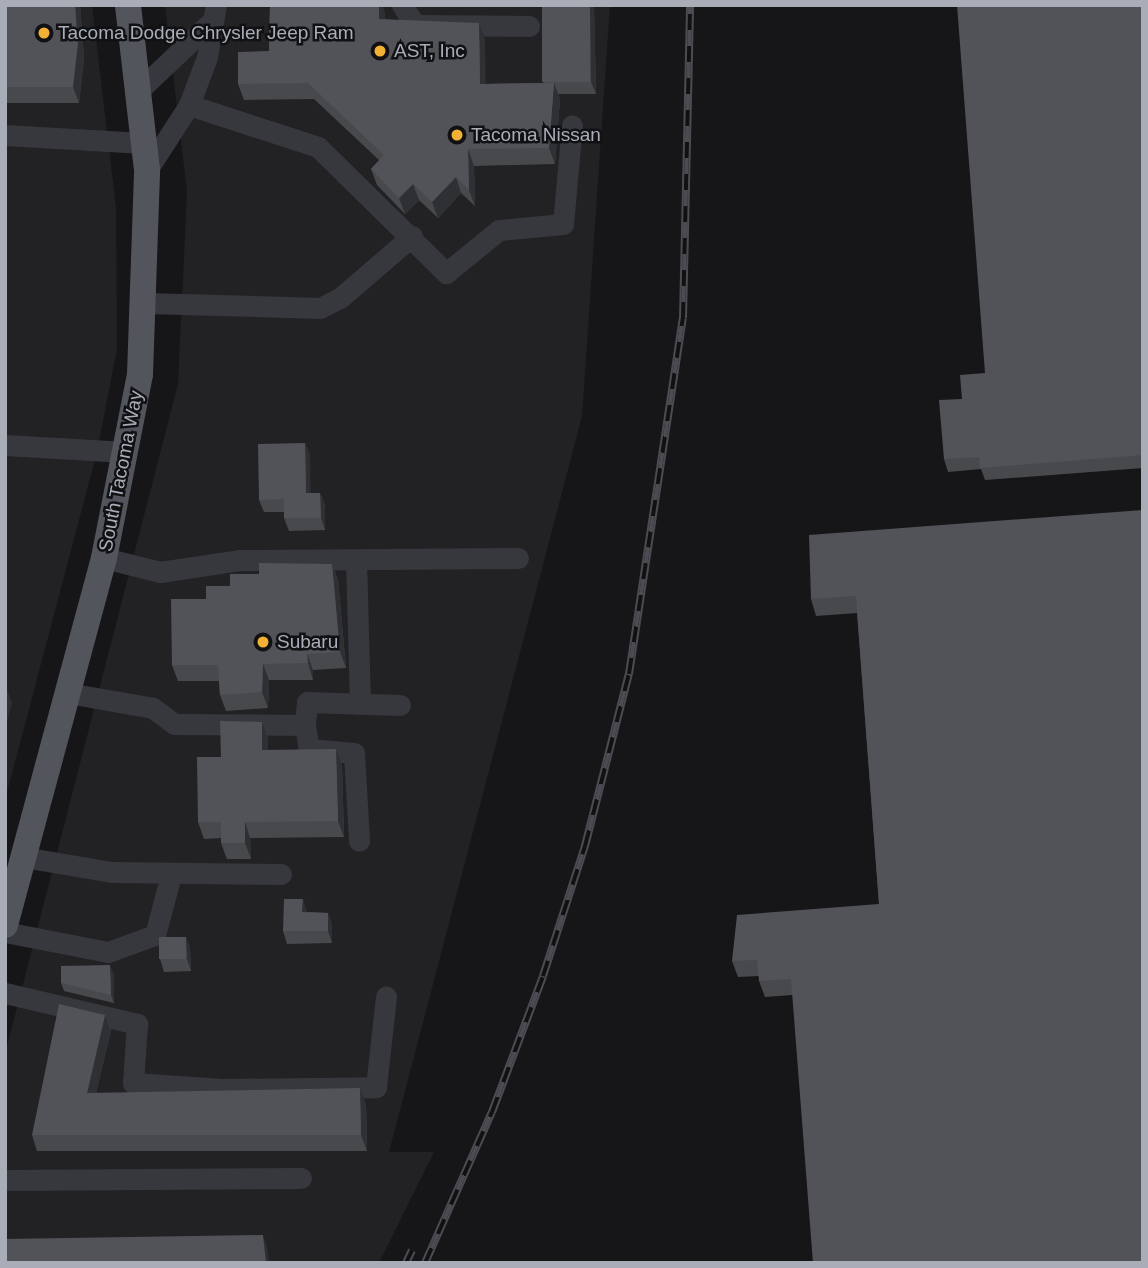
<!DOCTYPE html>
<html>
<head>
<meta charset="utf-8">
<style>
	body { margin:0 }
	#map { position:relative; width:1148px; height:1268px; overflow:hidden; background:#161618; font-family:Arial,sans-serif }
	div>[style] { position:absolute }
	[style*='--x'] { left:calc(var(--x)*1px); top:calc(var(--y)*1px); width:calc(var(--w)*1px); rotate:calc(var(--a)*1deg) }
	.built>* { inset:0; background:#222225 }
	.minor>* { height:21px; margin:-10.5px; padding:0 10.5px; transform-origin:10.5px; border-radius:10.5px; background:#37383d }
	.major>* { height:26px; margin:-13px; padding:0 13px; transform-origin:13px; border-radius:13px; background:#53555c }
	.rail>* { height:8px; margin-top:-4px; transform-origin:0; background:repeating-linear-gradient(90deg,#111113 0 16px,#4a4c52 0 32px); box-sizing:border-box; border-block:2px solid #4a4c52 }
	.wall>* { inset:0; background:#47494d }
	.shaded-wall>* { inset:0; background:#2f3033 }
	.building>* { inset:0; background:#525359; transform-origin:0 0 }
	.dots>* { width:19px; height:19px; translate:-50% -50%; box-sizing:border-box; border:4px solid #111113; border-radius:50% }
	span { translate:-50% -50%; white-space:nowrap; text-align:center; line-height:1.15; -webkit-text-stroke:5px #111113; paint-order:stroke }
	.poi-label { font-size:19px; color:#a8adb8 }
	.left { translate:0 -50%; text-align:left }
	.street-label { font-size:19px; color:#a8adb8 }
	.frame { position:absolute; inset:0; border:7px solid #a8adb8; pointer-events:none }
</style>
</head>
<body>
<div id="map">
	<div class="built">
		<div style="clip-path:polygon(5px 5px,92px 5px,116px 208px,117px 349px,97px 452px,5px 800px)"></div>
		<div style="clip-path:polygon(165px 5px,610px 5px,582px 416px,389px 1152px,434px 1152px,379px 1263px,5px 1263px,5px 1054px,178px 384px,187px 192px)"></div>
	</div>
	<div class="minor">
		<div style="--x:402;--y:5;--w:24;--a:57"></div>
		<div style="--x:415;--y:25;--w:114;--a:0.5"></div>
		<div style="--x:138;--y:91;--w:100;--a:-43.4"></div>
		<div style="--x:189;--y:105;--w:136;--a:18"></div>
		<div style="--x:318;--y:147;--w:180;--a:44.5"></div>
		<div style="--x:446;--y:273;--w:68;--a:-39.1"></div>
		<div style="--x:499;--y:230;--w:64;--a:-5.4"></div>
		<div style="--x:563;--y:224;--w:99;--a:-84.8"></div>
		<div style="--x:5;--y:135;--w:138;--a:3.3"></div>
		<div style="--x:147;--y:170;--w:77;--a:-57.1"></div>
		<div style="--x:189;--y:105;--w:51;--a:-69.4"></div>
		<div style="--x:207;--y:57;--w:53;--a:-80.2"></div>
		<div style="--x:145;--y:303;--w:175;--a:1.6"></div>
		<div style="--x:320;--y:308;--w:22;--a:-27"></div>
		<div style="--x:340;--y:298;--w:95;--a:-40.7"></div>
		<div style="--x:5;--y:445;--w:121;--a:3.3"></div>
		<div style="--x:104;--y:558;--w:58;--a:14"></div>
		<div style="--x:160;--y:572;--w:80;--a:-8.6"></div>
		<div style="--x:239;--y:560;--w:279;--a:-0.4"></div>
		<div style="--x:356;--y:560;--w:144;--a:88.4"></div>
		<div style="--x:68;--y:693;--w:86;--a:10"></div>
		<div style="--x:153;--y:708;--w:26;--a:37"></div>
		<div style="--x:174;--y:724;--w:131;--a:0.4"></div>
		<div style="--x:305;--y:725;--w:23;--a:-85"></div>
		<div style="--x:307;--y:702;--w:93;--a:1.8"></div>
		<div style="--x:305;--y:725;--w:24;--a:81"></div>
		<div style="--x:309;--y:749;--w:45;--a:5.1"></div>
		<div style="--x:354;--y:753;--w:88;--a:86.7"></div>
		<div style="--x:23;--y:857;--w:90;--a:9.6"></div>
		<div style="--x:112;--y:872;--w:169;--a:0.7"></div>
		<div style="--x:5;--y:932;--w:105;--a:11"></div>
		<div style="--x:108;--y:952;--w:50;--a:-19.9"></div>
		<div style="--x:155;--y:935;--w:62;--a:-75.1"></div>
		<div style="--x:5;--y:993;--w:136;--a:13.2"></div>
		<div style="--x:137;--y:1024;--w:59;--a:93.9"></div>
		<div style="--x:133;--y:1083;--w:90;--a:3.8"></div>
		<div style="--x:223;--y:1089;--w:153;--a:-0.7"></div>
		<div style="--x:376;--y:1087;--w:91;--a:-83.7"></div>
		<div style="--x:5;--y:1180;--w:296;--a:-0.4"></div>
	</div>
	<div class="major">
		<div style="--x:5;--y:925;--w:380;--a:-74.9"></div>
		<div style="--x:104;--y:558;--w:187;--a:-78.9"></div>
		<div style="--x:140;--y:374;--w:204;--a:-88"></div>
		<div style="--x:147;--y:170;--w:166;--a:-96.6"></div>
	</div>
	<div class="rail">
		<div style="--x:406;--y:1263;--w:14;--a:-65"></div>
		<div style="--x:425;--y:1263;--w:165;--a:-66.1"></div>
		<div style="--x:492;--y:1112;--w:145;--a:-69.4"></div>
		<div style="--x:543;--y:976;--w:137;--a:-72.1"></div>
		<div style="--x:585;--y:846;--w:178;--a:-75.7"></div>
		<div style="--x:629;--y:674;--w:360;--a:-81.4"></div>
		<div style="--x:683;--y:318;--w:313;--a:-88.7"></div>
	</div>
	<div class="wall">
		<div style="clip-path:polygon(5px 5px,80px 5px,84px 59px,79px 103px,5px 103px)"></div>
		<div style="clip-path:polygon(270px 5px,382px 5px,385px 14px,385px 19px,485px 39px,485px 84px,543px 83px,594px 5px,596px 94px,558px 94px,560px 99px,555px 164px,474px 166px,475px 206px,461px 193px,438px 218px,419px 200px,405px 214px,377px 185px,371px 169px,379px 160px,314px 99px,244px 100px,238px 84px,269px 51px)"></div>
		<div style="clip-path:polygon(1143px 5px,1143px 468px,985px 480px,981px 469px,948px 472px,944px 459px,962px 399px,985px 373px)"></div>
		<div style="clip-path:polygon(305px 443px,310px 456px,310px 493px,320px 493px,325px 505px,325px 530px,289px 531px,284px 518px,284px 512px,264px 512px,259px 500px)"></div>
		<div style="clip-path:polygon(1143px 510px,1143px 1263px,792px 995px,765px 997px,759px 981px,759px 976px,738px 977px,732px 961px,879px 904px,857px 613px,816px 616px,811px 599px)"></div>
		<div style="clip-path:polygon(332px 564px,338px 580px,346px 668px,313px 670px,313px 680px,269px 680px,268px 708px,226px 711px,220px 695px,219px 681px,178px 681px,172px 665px,230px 586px,259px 574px)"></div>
		<div style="clip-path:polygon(268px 738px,268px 750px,342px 765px,344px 837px,250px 838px,251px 859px,227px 859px,221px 843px,221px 838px,204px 839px,198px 822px,221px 757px)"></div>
		<div style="clip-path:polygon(307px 912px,328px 913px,332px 925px,332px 943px,287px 944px,283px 931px)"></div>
		<div style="clip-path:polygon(186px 937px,190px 949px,191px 971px,164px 972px,160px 959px)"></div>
		<div style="clip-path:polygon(114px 974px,114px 1003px,64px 991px,61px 983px)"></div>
		<div style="clip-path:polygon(105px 1015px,111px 1031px,96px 1093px,366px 1104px,367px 1151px,37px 1151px,32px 1135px)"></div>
	</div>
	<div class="shaded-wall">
		<div style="clip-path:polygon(75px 5px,80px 5px,84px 59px,79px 103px,73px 87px)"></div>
		<div style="clip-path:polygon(379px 5px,382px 5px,385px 14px,385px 35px,379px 19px)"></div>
		<div style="clip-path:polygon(590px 5px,594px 5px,596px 94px,591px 82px)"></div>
		<div style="clip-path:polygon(479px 23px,485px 39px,486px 100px,480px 84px)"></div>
		<div style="clip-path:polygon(554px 83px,560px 99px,555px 164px,549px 148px)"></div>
		<div style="clip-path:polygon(468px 149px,474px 166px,475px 206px,469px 190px)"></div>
		<div style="clip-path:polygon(456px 177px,461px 193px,438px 218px,432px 202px)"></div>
		<div style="clip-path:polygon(413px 184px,419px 200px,405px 214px,399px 198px)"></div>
		<div style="clip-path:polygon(305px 443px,310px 456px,311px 506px,306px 493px)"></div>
		<div style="clip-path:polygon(320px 493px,325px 505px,325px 530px,321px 518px)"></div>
		<div style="clip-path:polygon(332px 564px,338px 580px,346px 668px,340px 652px)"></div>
		<div style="clip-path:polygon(307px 654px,313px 670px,313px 680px,308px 663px)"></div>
		<div style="clip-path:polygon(263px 664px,269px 680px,268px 708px,262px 692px)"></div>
		<div style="clip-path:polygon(6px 687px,12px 703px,5px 729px,5px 691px)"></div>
		<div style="clip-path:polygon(262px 722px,268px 738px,268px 766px,262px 750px)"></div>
		<div style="clip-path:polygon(336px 749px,342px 765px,344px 837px,338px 821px)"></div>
		<div style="clip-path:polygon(245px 822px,250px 838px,251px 859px,245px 843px)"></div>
		<div style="clip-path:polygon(303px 899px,307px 912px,307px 924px,302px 912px)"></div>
		<div style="clip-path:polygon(328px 913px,332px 925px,332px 943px,328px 931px)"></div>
		<div style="clip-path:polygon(186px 937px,190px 949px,191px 971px,187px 959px)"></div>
		<div style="clip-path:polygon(110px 965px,114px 974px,114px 1003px,111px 995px)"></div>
		<div style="clip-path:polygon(105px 1015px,111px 1031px,92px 1110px,87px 1093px)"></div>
		<div style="clip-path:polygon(360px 1088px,366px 1104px,367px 1151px,361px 1135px)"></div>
		<div style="clip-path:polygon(263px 1235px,267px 1247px,269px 1263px,266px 1263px)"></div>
	</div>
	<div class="building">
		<div style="clip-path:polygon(5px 5px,75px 5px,78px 43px,73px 87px,5px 87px)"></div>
		<div style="clip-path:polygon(270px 5px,379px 5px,379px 19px,479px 23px,480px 84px,554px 83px,549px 148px,468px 149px,469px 190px,456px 177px,432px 202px,413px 184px,399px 198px,371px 169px,384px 155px,308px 83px,238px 84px,238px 52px,269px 51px)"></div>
		<div style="left:542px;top:5px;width:48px;height:77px"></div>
		<div style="clip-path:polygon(957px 5px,1143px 5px,1143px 455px,980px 468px,979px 457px,944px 459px,939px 400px,962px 399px,960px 375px,985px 373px)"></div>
		<div style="clip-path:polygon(305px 443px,306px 493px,320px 493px,321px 518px,284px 518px,284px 499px,259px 500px,258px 444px)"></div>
		<div style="clip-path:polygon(1143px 510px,1143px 1263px,813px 1263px,791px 979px,759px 981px,757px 960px,732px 961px,737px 915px,879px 904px,856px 596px,811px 599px,809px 535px)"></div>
		<div style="clip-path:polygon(259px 563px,332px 564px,340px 652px,307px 654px,308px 663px,263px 664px,262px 692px,220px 695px,218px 665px,172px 665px,171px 599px,206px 599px,206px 586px,230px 586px,230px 574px,259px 574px)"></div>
		<div style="clip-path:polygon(220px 721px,262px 722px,262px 750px,336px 749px,338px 821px,245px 822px,245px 843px,221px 843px,221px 822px,198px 822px,197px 757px,221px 757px)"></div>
		<div style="clip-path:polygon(284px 899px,303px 899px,302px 912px,328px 913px,328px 931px,283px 931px)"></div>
		<div style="left:159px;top:937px;width:27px;height:22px"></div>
		<div style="clip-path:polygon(110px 965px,111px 995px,61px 983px,61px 966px)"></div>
		<div style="clip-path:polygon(59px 1004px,105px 1015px,87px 1093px,360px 1088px,361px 1135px,32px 1135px)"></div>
		<div style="clip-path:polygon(263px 1235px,266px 1262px,330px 1261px,330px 1263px,5px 1263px,5px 1239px)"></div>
	</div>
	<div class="dots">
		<div style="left:44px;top:33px;background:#f2b134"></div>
		<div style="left:380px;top:51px;background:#f2b134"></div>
		<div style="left:457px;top:135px;background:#f2b134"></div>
		<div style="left:263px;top:642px;background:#f2b134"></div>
	</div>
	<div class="poi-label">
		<span class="left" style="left:58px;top:33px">Tacoma Dodge Chrysler Jeep Ram</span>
		<span class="left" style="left:394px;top:51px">AST, Inc</span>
		<span class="left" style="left:471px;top:135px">Tacoma Nissan</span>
		<span class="left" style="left:277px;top:642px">Subaru</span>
	</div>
	<div class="street-label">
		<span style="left:121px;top:471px;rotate:-79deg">South Tacoma Way</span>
	</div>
	<div class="frame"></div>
</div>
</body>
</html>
